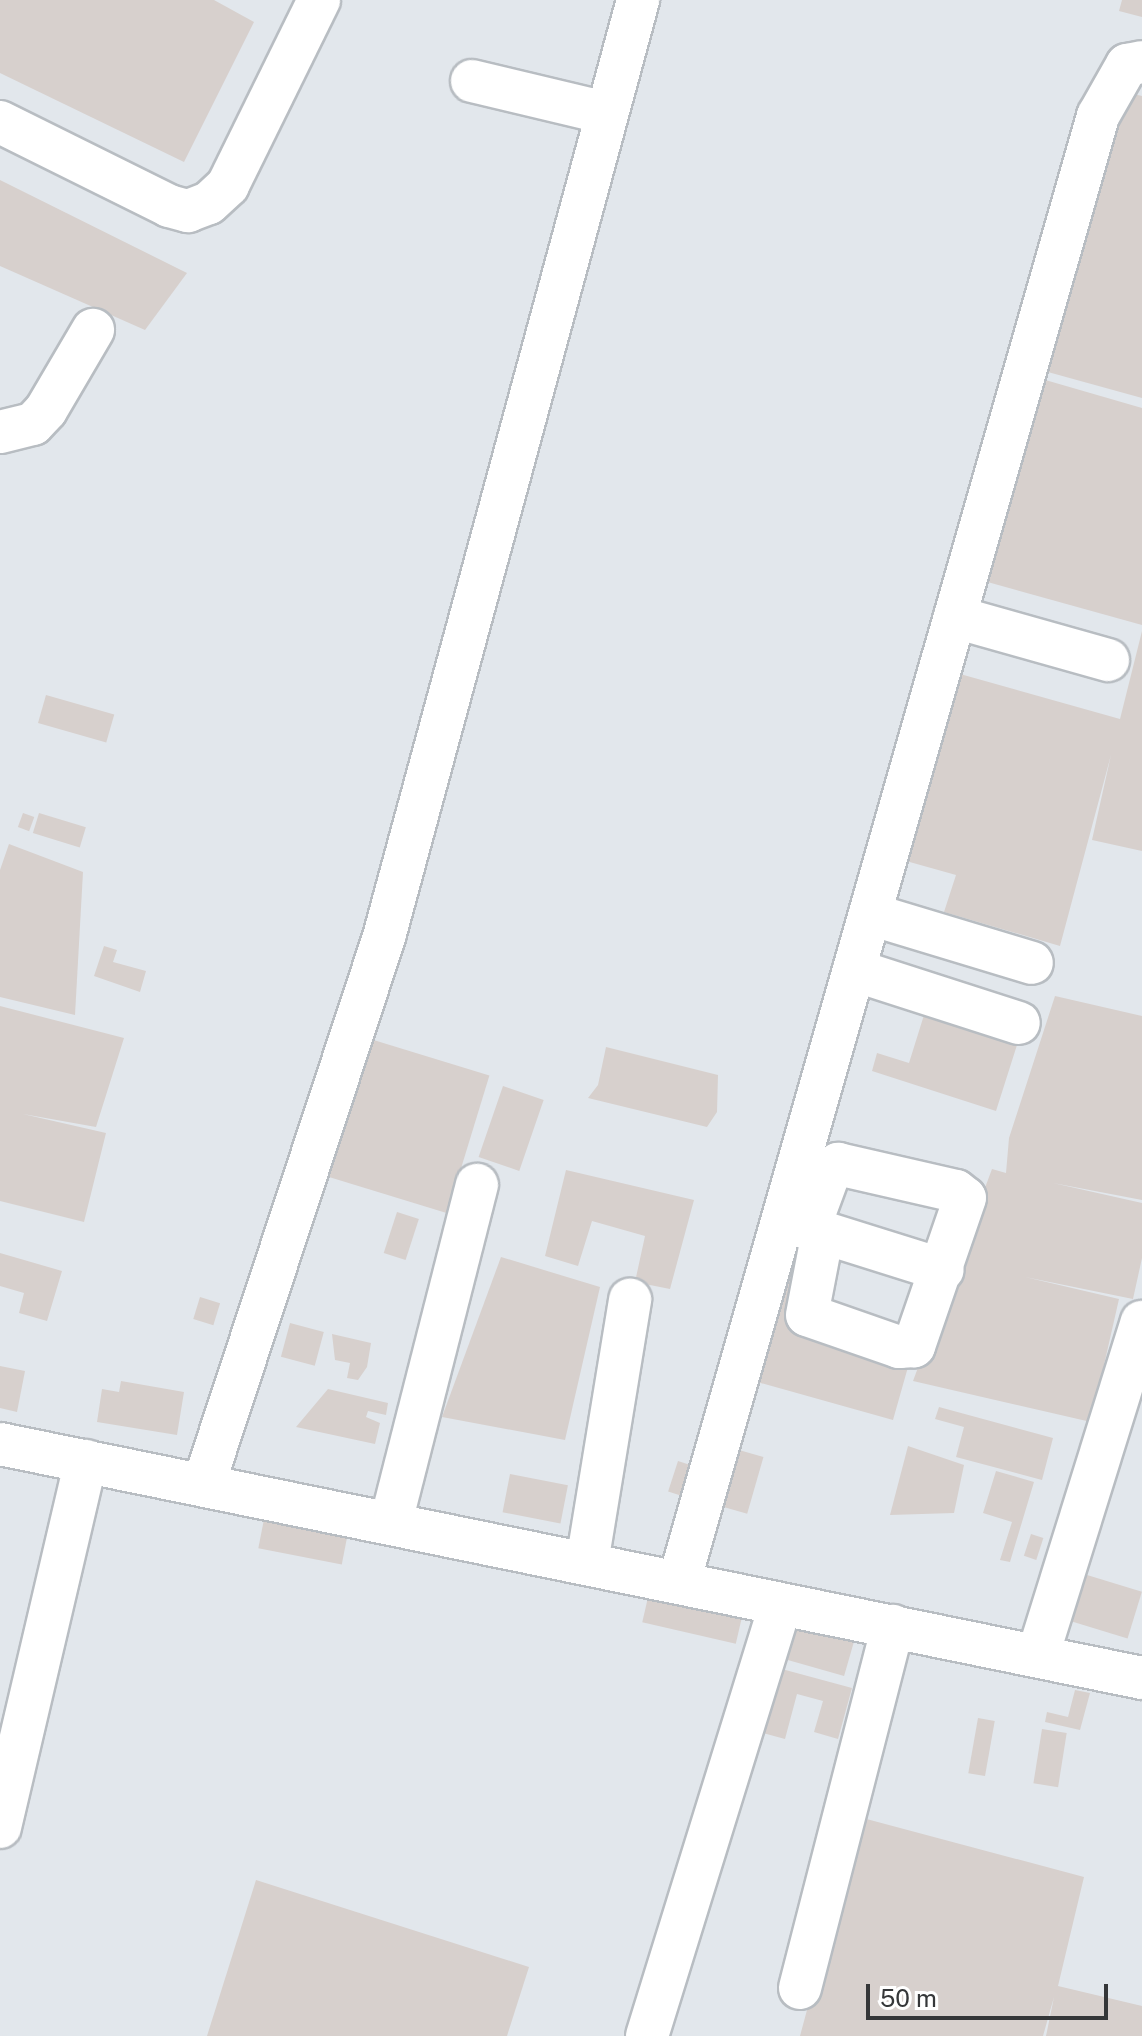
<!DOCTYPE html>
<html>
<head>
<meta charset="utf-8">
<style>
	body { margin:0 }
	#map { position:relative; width:1142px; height:2036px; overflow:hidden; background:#e2e7ec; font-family:"Public Sans",sans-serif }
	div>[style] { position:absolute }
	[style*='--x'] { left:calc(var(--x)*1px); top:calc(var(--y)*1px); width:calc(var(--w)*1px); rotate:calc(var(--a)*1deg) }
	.building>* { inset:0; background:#d7d0cd; transform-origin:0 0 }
	.roads { filter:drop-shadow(2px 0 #b8bdc2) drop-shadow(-2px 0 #b8bdc2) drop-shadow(0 2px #b8bdc2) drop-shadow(0 -2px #b8bdc2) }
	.minor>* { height:42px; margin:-21px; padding:0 21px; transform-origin:21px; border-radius:21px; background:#fff }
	span { translate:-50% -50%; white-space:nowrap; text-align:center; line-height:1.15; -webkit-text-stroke:6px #fff; paint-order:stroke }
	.scale { position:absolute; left:866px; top:1984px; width:242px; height:36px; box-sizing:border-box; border:4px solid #353739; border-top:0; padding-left:10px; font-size:24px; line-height:28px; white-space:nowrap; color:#353739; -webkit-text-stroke:6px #fff; paint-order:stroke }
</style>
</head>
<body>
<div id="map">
	<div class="building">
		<div style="clip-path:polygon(0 0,214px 0,254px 22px,184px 162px,0 73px)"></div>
		<div style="clip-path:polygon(1122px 0,1142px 0,1142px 17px,1119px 11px)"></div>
		<div style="clip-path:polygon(1125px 92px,1142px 96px,1142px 398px,1037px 369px)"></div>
		<div style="clip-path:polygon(0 180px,187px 273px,145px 330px,0 266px)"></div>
		<div style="clip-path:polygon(1035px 377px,1142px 408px,1142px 625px,966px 576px)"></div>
		<div style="clip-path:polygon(1142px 631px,1142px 851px,1092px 840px,1111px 755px,1060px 946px,944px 912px,956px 875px,899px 859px,953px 672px,1120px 719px)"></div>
		<div style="left:46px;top:695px;width:71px;height:29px;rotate:16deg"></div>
		<div style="left:23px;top:813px;width:12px;height:15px;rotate:20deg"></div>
		<div style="left:39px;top:813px;width:49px;height:21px;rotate:17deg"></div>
		<div style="clip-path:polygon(9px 844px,83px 872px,75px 1015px,0 997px,0 870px)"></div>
		<div style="clip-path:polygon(104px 946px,117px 950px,113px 962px,146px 971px,140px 992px,94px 976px)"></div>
		<div style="clip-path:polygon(1055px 996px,1142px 1016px,1142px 1200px,1053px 1183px,1142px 1203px,1142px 1258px,1133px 1299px,1025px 1277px,1119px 1299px,1091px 1422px,913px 1381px,992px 1169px,1006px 1173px,1009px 1138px)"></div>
		<div style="clip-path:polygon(0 1006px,124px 1038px,96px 1127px,23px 1114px,106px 1133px,84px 1222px,0 1201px)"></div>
		<div style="clip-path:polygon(924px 1015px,1017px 1045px,996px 1111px,872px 1071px,877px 1053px,909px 1063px)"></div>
		<div style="left:367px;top:1038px;width:128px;height:144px;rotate:17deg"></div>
		<div style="clip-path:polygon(606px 1047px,718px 1075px,717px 1112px,707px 1127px,588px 1098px,598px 1085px)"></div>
		<div style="left:503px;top:1086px;width:43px;height:75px;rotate:19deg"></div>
		<div style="clip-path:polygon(566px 1170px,694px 1200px,670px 1289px,635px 1282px,645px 1236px,592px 1221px,578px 1266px,545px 1256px)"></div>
		<div style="left:397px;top:1212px;width:23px;height:43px;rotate:18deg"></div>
		<div style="clip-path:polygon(781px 1239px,807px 1246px,788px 1325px,910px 1360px,893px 1420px,743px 1378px)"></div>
		<div style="clip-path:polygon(0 1253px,62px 1271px,47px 1321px,19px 1313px,24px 1293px,0 1286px)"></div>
		<div style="clip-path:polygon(501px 1257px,600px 1287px,565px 1440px,442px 1417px)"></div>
		<div style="left:200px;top:1297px;width:21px;height:23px;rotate:17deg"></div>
		<div style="left:290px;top:1323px;width:35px;height:35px;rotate:15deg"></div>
		<div style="clip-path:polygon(332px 1334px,371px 1343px,367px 1367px,358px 1380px,347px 1378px,350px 1363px,335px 1360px)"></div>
		<div style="clip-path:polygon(0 1366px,25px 1371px,17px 1412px,0 1408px)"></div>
		<div style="clip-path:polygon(121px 1381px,184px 1392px,177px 1435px,97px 1422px,102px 1389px,119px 1392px)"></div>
		<div style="clip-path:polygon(328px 1389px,388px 1403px,386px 1415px,368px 1411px,366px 1417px,380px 1423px,375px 1444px,296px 1427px)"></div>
		<div style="clip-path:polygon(939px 1407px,1053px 1438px,1042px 1480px,956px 1457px,964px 1427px,935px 1419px)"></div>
		<div style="left:725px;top:1446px;width:40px;height:59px;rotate:16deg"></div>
		<div style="clip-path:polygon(908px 1446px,964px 1465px,954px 1513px,890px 1515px)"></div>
		<div style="left:678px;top:1461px;width:28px;height:32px;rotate:18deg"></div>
		<div style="clip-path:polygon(996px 1471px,1034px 1482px,1010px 1562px,1000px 1560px,1012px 1522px,983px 1513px)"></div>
		<div style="left:510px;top:1474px;width:59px;height:39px;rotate:11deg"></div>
		<div style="left:265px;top:1514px;width:85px;height:35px;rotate:11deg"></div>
		<div style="left:1031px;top:1534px;width:13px;height:23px;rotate:18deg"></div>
		<div style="left:1074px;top:1571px;width:71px;height:49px;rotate:17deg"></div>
		<div style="left:649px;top:1593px;width:96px;height:30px;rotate:13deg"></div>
		<div style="left:783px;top:1617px;width:75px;height:40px;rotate:16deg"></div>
		<div style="clip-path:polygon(767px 1665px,852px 1688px,838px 1739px,814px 1732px,823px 1701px,797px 1694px,785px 1739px,748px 1729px)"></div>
		<div style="clip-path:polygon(1075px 1690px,1090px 1693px,1080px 1730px,1045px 1722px,1047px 1712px,1068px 1717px)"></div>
		<div style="left:978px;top:1718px;width:17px;height:56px;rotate:10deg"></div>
		<div style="left:1042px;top:1729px;width:25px;height:55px;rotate:9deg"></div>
		<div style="clip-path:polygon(859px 1817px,1084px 1877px,1058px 1986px,1142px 2006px,1142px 2036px,1046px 2036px,1054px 1997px,1043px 2036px,800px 2036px)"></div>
		<div style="clip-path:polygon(256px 1880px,529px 1967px,507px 2036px,207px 2036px)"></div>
	</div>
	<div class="roads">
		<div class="minor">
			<div style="--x:472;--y:81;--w:138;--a:13.4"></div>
			<div style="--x:0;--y:122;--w:189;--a:26.4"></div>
			<div style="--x:169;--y:206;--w:20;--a:15"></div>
			<div style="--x:188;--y:211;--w:22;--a:-21"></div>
			<div style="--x:209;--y:203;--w:26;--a:-43"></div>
			<div style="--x:228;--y:185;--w:206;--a:-63.8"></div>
			<div style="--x:0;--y:432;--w:34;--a:-14"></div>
			<div style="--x:33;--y:424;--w:19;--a:-47"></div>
			<div style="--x:46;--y:410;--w:93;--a:-59.6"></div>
			<div style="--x:955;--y:617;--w:159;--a:15.7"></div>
			<div style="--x:870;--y:914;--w:169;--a:16.8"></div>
			<div style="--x:854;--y:970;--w:173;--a:17.8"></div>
			<div style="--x:782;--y:1223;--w:27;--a:10"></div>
			<div style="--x:809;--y:1228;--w:61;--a:-69.8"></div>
			<div style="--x:830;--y:1171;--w:11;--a:-41"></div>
			<div style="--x:838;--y:1164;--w:121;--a:12.9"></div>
			<div style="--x:956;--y:1191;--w:11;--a:38"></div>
			<div style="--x:965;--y:1198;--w:157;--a:109"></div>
			<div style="--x:914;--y:1346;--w:15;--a:176"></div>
			<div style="--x:899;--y:1347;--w:97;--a:-160.8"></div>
			<div style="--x:807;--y:1315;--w:85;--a:-79.1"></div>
			<div style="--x:809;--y:1228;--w:140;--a:17.4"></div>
			<div style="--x:0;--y:1444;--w:1166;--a:11.58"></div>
			<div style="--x:204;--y:1483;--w:575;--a:-71.75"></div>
			<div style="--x:384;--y:937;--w:971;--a:-74.83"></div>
			<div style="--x:391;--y:1522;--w:348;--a:-75.7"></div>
			<div style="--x:587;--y:1563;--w:267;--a:-80.7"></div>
			<div style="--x:679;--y:1582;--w:1525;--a:-74.05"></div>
			<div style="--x:1098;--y:116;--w:59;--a:-60.4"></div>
			<div style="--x:1127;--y:65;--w:15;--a:-11"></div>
			<div style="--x:1038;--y:1655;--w:349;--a:-72.7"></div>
			<div style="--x:0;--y:1827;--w:376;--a:-76.8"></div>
			<div style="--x:800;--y:1988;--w:374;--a:-75.6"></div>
			<div style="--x:647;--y:2036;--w:452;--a:-72.8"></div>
		</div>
	</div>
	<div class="scale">50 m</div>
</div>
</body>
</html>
